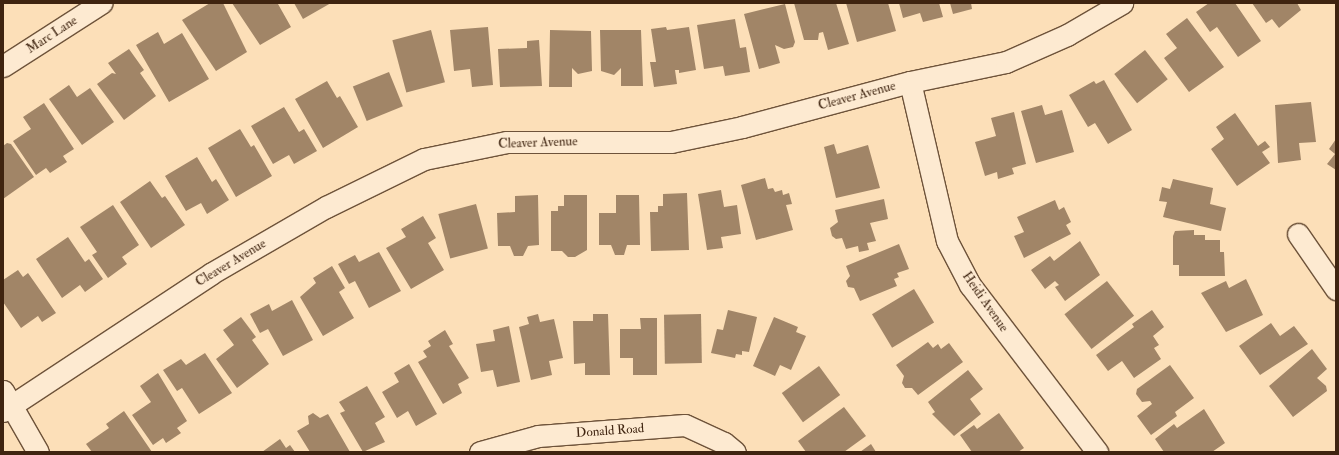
<!DOCTYPE html>
<html>
<head>
<meta charset="utf-8">
<style>
	body { margin:0 }
	#map { position:relative; width:1339px; height:455px; overflow:hidden; background:#fcdfb8; font-family:"IM FELL Double Pica",serif }
	div>[style] { position:absolute }
	[style*='--x'] { left:calc(var(--x)*1px); top:calc(var(--y)*1px); width:calc(var(--w)*1px); rotate:calc(var(--a)*1deg) }
	.building>* { inset:0; background:#a18567; transform-origin:0 0 }
	.roads { filter:drop-shadow(1px 0 #6e533a) drop-shadow(-1px 0 #6e533a) drop-shadow(0 1px #6e533a) drop-shadow(0 -1px #6e533a) }
	.minor>* { height:21px; margin:-10.5px; padding:0 10.5px; transform-origin:10.5px; border-radius:10.5px; background:#fdead1 }
	span { translate:-50% -50%; white-space:nowrap; text-align:center; line-height:1.15; -webkit-text-stroke:4px #fdead1; paint-order:stroke }
	.street-label { font-size:13px; color:#3f2410 }
	.frame { position:absolute; inset:0; border:4px solid #3f2410; pointer-events:none }
</style>
</head>
<body>
<div id="map">
	<div class="building">
		<div style="clip-path:polygon(210px 3px,223px 3px,247px 52px,216px 71px,182px 20px)"></div>
		<div style="clip-path:polygon(232px 3px,280px 3px,278px 4px,291px 27px,260px 45px)"></div>
		<div style="clip-path:polygon(294px 3px,331px 3px,303px 19px)"></div>
		<div style="clip-path:polygon(794px 3px,836px 3px,849px 44px,828px 50px,823px 32px,819px 33px,818px 40px,804px 40px)"></div>
		<div style="clip-path:polygon(846px 3px,888px 3px,896px 31px,857px 42px)"></div>
		<div style="clip-path:polygon(899px 3px,939px 3px,943px 17px,923px 22px,920px 13px,903px 18px)"></div>
		<div style="clip-path:polygon(950px 3px,971px 3px,972px 9px,953px 14px)"></div>
		<div style="clip-path:polygon(1209px 3px,1235px 3px,1261px 41px,1238px 57px,1217px 27px,1210px 32px,1196px 12px)"></div>
		<div style="clip-path:polygon(1252px 3px,1297px 3px,1301px 10px,1279px 28px,1272px 19px,1266px 23px)"></div>
		<div style="clip-path:polygon(785px 4px,795px 42px,793px 47px,784px 49px,775px 45px,780px 63px,759px 69px,744px 14px)"></div>
		<div style="clip-path:polygon(1187px 18px,1224px 67px,1189px 92px,1164px 58px,1177px 48px,1166px 34px)"></div>
		<div style="clip-path:polygon(735px 19px,740px 48px,746px 47px,750px 72px,725px 76px,723px 66px,704px 69px,697px 25px)"></div>
		<div style="clip-path:polygon(488px 27px,493px 85px,472px 87px,470px 69px,454px 71px,450px 30px)"></div>
		<div style="clip-path:polygon(666px 27px,667px 30px,689px 27px,696px 70px,679px 73px,679px 70px,675px 70px,677px 84px,654px 87px,650px 62px,656px 62px,651px 29px)"></div>
		<div style="left:431px;top:30px;width:54px;height:40px;rotate:75deg"></div>
		<div style="clip-path:polygon(550px 30px,591px 31px,592px 71px,578px 74px,572px 68px,572px 87px,549px 87px)"></div>
		<div style="clip-path:polygon(600px 30px,641px 30px,643px 86px,621px 86px,621px 68px,614px 75px,601px 71px)"></div>
		<div style="clip-path:polygon(158px 32px,164px 44px,182px 33px,209px 79px,169px 102px,136px 45px)"></div>
		<div style="clip-path:polygon(539px 40px,542px 86px,500px 87px,498px 49px,527px 48px,527px 41px)"></div>
		<div style="clip-path:polygon(129px 49px,144px 70px,140px 73px,156px 96px,124px 120px,97px 84px,112px 73px,116px 74px,108px 63px)"></div>
		<div style="left:1145px;top:50px;width:37px;height:39px;rotate:52deg"></div>
		<div style="left:389px;top:72px;width:37px;height:39px;rotate:68deg"></div>
		<div style="clip-path:polygon(1104px 80px,1132px 130px,1108px 144px,1095px 123px,1088px 127px,1069px 95px,1094px 81px,1096px 84px)"></div>
		<div style="clip-path:polygon(327px 81px,337px 98px,340px 96px,358px 127px,323px 148px,295px 99px)"></div>
		<div style="clip-path:polygon(69px 85px,77px 97px,90px 88px,114px 122px,82px 145px,49px 99px)"></div>
		<div style="clip-path:polygon(1311px 102px,1316px 142px,1299px 143px,1301px 160px,1278px 163px,1275px 105px)"></div>
		<div style="clip-path:polygon(44px 103px,74px 149px,63px 156px,67px 162px,50px 173px,46px 168px,36px 175px,13px 141px,31px 129px,23px 117px)"></div>
		<div style="clip-path:polygon(1042px 105px,1045px 115px,1062px 110px,1074px 152px,1036px 163px,1021px 111px)"></div>
		<div style="clip-path:polygon(284px 107px,299px 132px,304px 129px,317px 151px,294px 164px,289px 155px,273px 164px,251px 126px)"></div>
		<div style="clip-path:polygon(1014px 112px,1026px 164px,1012px 168px,1014px 174px,998px 179px,997px 172px,985px 176px,975px 142px,996px 136px,991px 118px)"></div>
		<div style="clip-path:polygon(1235px 113px,1258px 146px,1265px 141px,1270px 147px,1262px 152px,1270px 163px,1237px 186px,1211px 149px,1224px 139px,1216px 127px)"></div>
		<div style="clip-path:polygon(240px 129px,251px 147px,254px 145px,272px 176px,236px 197px,208px 148px)"></div>
		<div style="clip-path:polygon(1336px 139px,1336px 170px,1327px 164px,1335px 154px,1329px 149px)"></div>
		<div style="clip-path:polygon(7px 143px,11px 144px,34px 177px,3px 199px,3px 146px)"></div>
		<div style="clip-path:polygon(834px 144px,837px 154px,868px 145px,880px 188px,836px 198px,824px 147px)"></div>
		<div style="clip-path:polygon(197px 157px,212px 182px,216px 179px,229px 200px,207px 214px,201px 203px,186px 211px,165px 176px)"></div>
		<div style="clip-path:polygon(765px 178px,768px 189px,773px 188px,775px 192px,782px 190px,783px 195px,789px 193px,792px 204px,786px 205px,793px 230px,756px 240px,741px 185px)"></div>
		<div style="clip-path:polygon(1173px 179px,1213px 188px,1210px 204px,1226px 208px,1221px 231px,1163px 217px,1167px 202px,1159px 201px,1162px 187px,1170px 189px)"></div>
		<div style="clip-path:polygon(150px 181px,162px 198px,165px 196px,185px 225px,151px 248px,120px 202px)"></div>
		<div style="clip-path:polygon(721px 190px,724px 207px,737px 205px,741px 234px,721px 237px,723px 248px,707px 250px,698px 194px)"></div>
		<div style="clip-path:polygon(687px 193px,689px 250px,651px 251px,650px 212px,658px 212px,658px 206px,663px 206px,663px 194px)"></div>
		<div style="clip-path:polygon(538px 195px,539px 245px,528px 246px,523px 256px,514px 256px,510px 246px,498px 246px,497px 213px,515px 212px,515px 196px)"></div>
		<div style="clip-path:polygon(564px 195px,587px 195px,587px 250px,575px 257px,568px 257px,562px 251px,551px 251px,551px 211px,558px 211px,558px 206px,564px 206px)"></div>
		<div style="clip-path:polygon(616px 195px,639px 195px,640px 245px,627px 245px,624px 255px,615px 255px,611px 245px,599px 245px,599px 213px,616px 213px)"></div>
		<div style="clip-path:polygon(884px 199px,888px 219px,870px 223px,876px 241px,867px 243px,869px 250px,859px 252px,858px 246px,846px 249px,842px 238px,836px 239px,832px 236px,830px 228px,838px 222px,835px 210px)"></div>
		<div style="clip-path:polygon(1055px 200px,1059px 210px,1064px 207px,1071px 222px,1066px 225px,1071px 234px,1024px 258px,1014px 236px,1024px 232px,1017px 217px)"></div>
		<div style="left:476px;top:204px;width:46px;height:39px;rotate:75deg"></div>
		<div style="clip-path:polygon(113px 205px,139px 245px,122px 257px,127px 264px,108px 278px,92px 255px,97px 252px,80px 227px)"></div>
		<div style="clip-path:polygon(423px 216px,436px 238px,428px 243px,444px 270px,411px 289px,386px 248px,406px 237px,401px 229px)"></div>
		<div style="clip-path:polygon(1194px 230px,1194px 235px,1205px 235px,1205px 240px,1220px 240px,1220px 252px,1224px 252px,1225px 276px,1179px 276px,1179px 265px,1173px 265px,1173px 236px,1175px 231px)"></div>
		<div style="clip-path:polygon(68px 237px,85px 262px,89px 259px,103px 279px,85px 292px,80px 285px,62px 298px,36px 259px)"></div>
		<div style="clip-path:polygon(1080px 241px,1100px 275px,1065px 301px,1055px 287px,1059px 285px,1055px 281px,1045px 289px,1031px 270px,1050px 256px,1054px 261px)"></div>
		<div style="clip-path:polygon(899px 244px,909px 269px,897px 273px,899px 277px,894px 279px,897px 286px,860px 301px,854px 288px,848px 287px,846px 281px,850px 276px,846px 266px)"></div>
		<div style="clip-path:polygon(379px 252px,401px 291px,369px 308px,355px 281px,349px 284px,338px 264px,355px 255px,359px 262px)"></div>
		<div style="clip-path:polygon(332px 266px,345px 288px,339px 292px,354px 318px,323px 336px,300px 297px,316px 283px,313px 278px)"></div>
		<div style="clip-path:polygon(18px 270px,23px 277px,28px 273px,56px 313px,42px 322px,38px 316px,21px 328px,3px 302px,3px 280px)"></div>
		<div style="clip-path:polygon(1246px 279px,1263px 315px,1226px 332px,1201px 293px,1226px 281px,1229px 288px)"></div>
		<div style="left:1107px;top:281px;width:44px;height:54px;rotate:52deg"></div>
		<div style="left:914px;top:289px;width:39px;height:49px;rotate:59deg"></div>
		<div style="clip-path:polygon(292px 300px,313px 340px,283px 356px,268px 329px,260px 333px,250px 314px,269px 304px,272px 311px)"></div>
		<div style="clip-path:polygon(728px 310px,757px 317px,749px 352px,742px 351px,742px 355px,736px 354px,735px 358px,711px 353px,717px 329px,723px 330px)"></div>
		<div style="clip-path:polygon(1152px 310px,1164px 327px,1153px 336px,1159px 345px,1154px 348px,1161px 359px,1134px 378px,1122px 361px,1108px 371px,1096px 355px,1134px 327px,1132px 324px)"></div>
		<div style="clip-path:polygon(538px 314px,540px 322px,554px 319px,563px 358px,549px 361px,552px 375px,531px 380px,519px 327px,529px 324px,527px 317px)"></div>
		<div style="clip-path:polygon(593px 314px,608px 314px,610px 375px,585px 375px,585px 363px,574px 364px,573px 321px,593px 321px)"></div>
		<div style="left:701px;top:314px;width:49px;height:37px;rotate:89deg"></div>
		<div style="clip-path:polygon(241px 317px,256px 337px,252px 340px,269px 364px,237px 388px,216px 359px,234px 345px,223px 330px)"></div>
		<div style="clip-path:polygon(774px 317px,798px 327px,796px 332px,806px 336px,791px 370px,780px 365px,775px 376px,753px 366px)"></div>
		<div style="clip-path:polygon(640px 318px,657px 318px,657px 375px,633px 375px,633px 358px,620px 358px,620px 329px,641px 329px)"></div>
		<div style="clip-path:polygon(1271px 323px,1280px 336px,1294px 326px,1308px 344px,1260px 375px,1239px 346px)"></div>
		<div style="clip-path:polygon(509px 326px,520px 382px,497px 387px,493px 370px,481px 372px,476px 344px,495px 341px,493px 330px)"></div>
		<div style="clip-path:polygon(445px 330px,453px 344px,449px 346px,469px 378px,458px 384px,462px 393px,443px 404px,418px 362px,427px 357px,423px 351px,431px 346px,428px 341px)"></div>
		<div style="clip-path:polygon(928px 342px,933px 348px,938px 344px,941px 349px,949px 343px,963px 362px,918px 395px,912px 388px,905px 388px,902px 383px,904px 376px,896px 365px)"></div>
		<div style="clip-path:polygon(1312px 349px,1327px 369px,1317px 378px,1326px 386px,1327px 391px,1293px 417px,1269px 386px)"></div>
		<div style="clip-path:polygon(205px 353px,232px 393px,199px 414px,182px 388px,177px 391px,163px 370px,181px 359px,186px 365px)"></div>
		<div style="clip-path:polygon(409px 364px,437px 414px,416px 426px,408px 411px,397px 418px,382px 392px,399px 382px,394px 373px)"></div>
		<div style="clip-path:polygon(1170px 365px,1194px 398px,1175px 412px,1177px 416px,1151px 435px,1137px 416px,1152px 404px,1150px 401px,1142px 402px,1136px 394px,1137px 389px)"></div>
		<div style="left:819px;top:366px;width:36px;height:46px;rotate:54deg"></div>
		<div style="clip-path:polygon(968px 370px,983px 389px,970px 399px,981px 414px,954px 436px,932px 414px,935px 412px,928px 402px)"></div>
		<div style="clip-path:polygon(158px 373px,187px 421px,177px 428px,181px 433px,166px 443px,163px 438px,153px 445px,132px 415px,151px 402px,140px 386px)"></div>
		<div style="clip-path:polygon(367px 386px,385px 417px,375px 423px,385px 442px,363px 452px,340px 413px,345px 411px,339px 402px)"></div>
		<div style="clip-path:polygon(844px 407px,866px 436px,844px 452px,806px 452px,798px 441px)"></div>
		<div style="clip-path:polygon(1204px 409px,1225px 443px,1212px 452px,1164px 452px,1155px 439px,1174px 424px,1177px 428px)"></div>
		<div style="clip-path:polygon(124px 411px,152px 452px,92px 452px,86px 444px,109px 428px,106px 424px)"></div>
		<div style="clip-path:polygon(313px 413px,320px 418px,328px 414px,350px 452px,310px 452px,297px 431px,309px 424px,308px 416px)"></div>
		<div style="clip-path:polygon(999px 413px,1024px 448px,1018px 452px,972px 452px,960px 435px,974px 425px,977px 429px)"></div>
		<div style="clip-path:polygon(280px 439px,286px 448px,290px 445px,295px 452px,262px 452px)"></div>
		<div style="clip-path:polygon(871px 444px,876px 452px,860px 452px)"></div>
	</div>
	<div class="roads">
		<div class="minor">
			<div style="--x:3;--y:66;--w:117;--a:-32.7"></div>
			<div style="--x:910;--y:82;--w:163;--a:76.9"></div>
			<div style="--x:947;--y:241;--w:50;--a:62.4"></div>
			<div style="--x:970;--y:285;--w:210;--a:52.7"></div>
			<div style="--x:1298;--y:234;--w:67;--a:55.4"></div>
			<div style="--x:3;--y:391;--w:70;--a:60.2"></div>
			<div style="--x:3;--y:411;--w:250;--a:-33.4"></div>
			<div style="--x:212;--y:273;--w:132;--a:-30.1"></div>
			<div style="--x:326;--y:207;--w:109;--a:-26.1"></div>
			<div style="--x:424;--y:159;--w:85;--a:-11.6"></div>
			<div style="--x:507;--y:142;--w:164;--a:0"></div>
			<div style="--x:671;--y:142;--w:73;--a:-11.9"></div>
			<div style="--x:742;--y:127;--w:174;--a:-15"></div>
			<div style="--x:910;--y:82;--w:98;--a:-11.8"></div>
			<div style="--x:1006;--y:62;--w:67;--a:-23.9"></div>
			<div style="--x:1067;--y:35;--w:64;--a:-30.2"></div>
			<div style="--x:480;--y:452;--w:60;--a:-15.4"></div>
			<div style="--x:538;--y:436;--w:147;--a:-4.3"></div>
			<div style="--x:685;--y:425;--w:43;--a:24.8"></div>
			<div style="--x:724;--y:443;--w:14;--a:39"></div>
		</div>
	</div>
	<div class="street-label">
		<span style="left:52px;top:35px;rotate:-33deg">Marc Lane</span>
		<span style="left:857px;top:96px;rotate:-15deg">Cleaver Avenue</span>
		<span style="left:538px;top:143px;rotate:-2deg">Cleaver Avenue</span>
		<span style="left:231px;top:263px;rotate:-31deg">Cleaver Avenue</span>
		<span style="left:985px;top:302px;rotate:55deg">Heidi Avenue</span>
		<span style="left:610px;top:431px;rotate:-4deg">Donald Road</span>
	</div>
	<div class="frame"></div>
</div>
</body>
</html>
